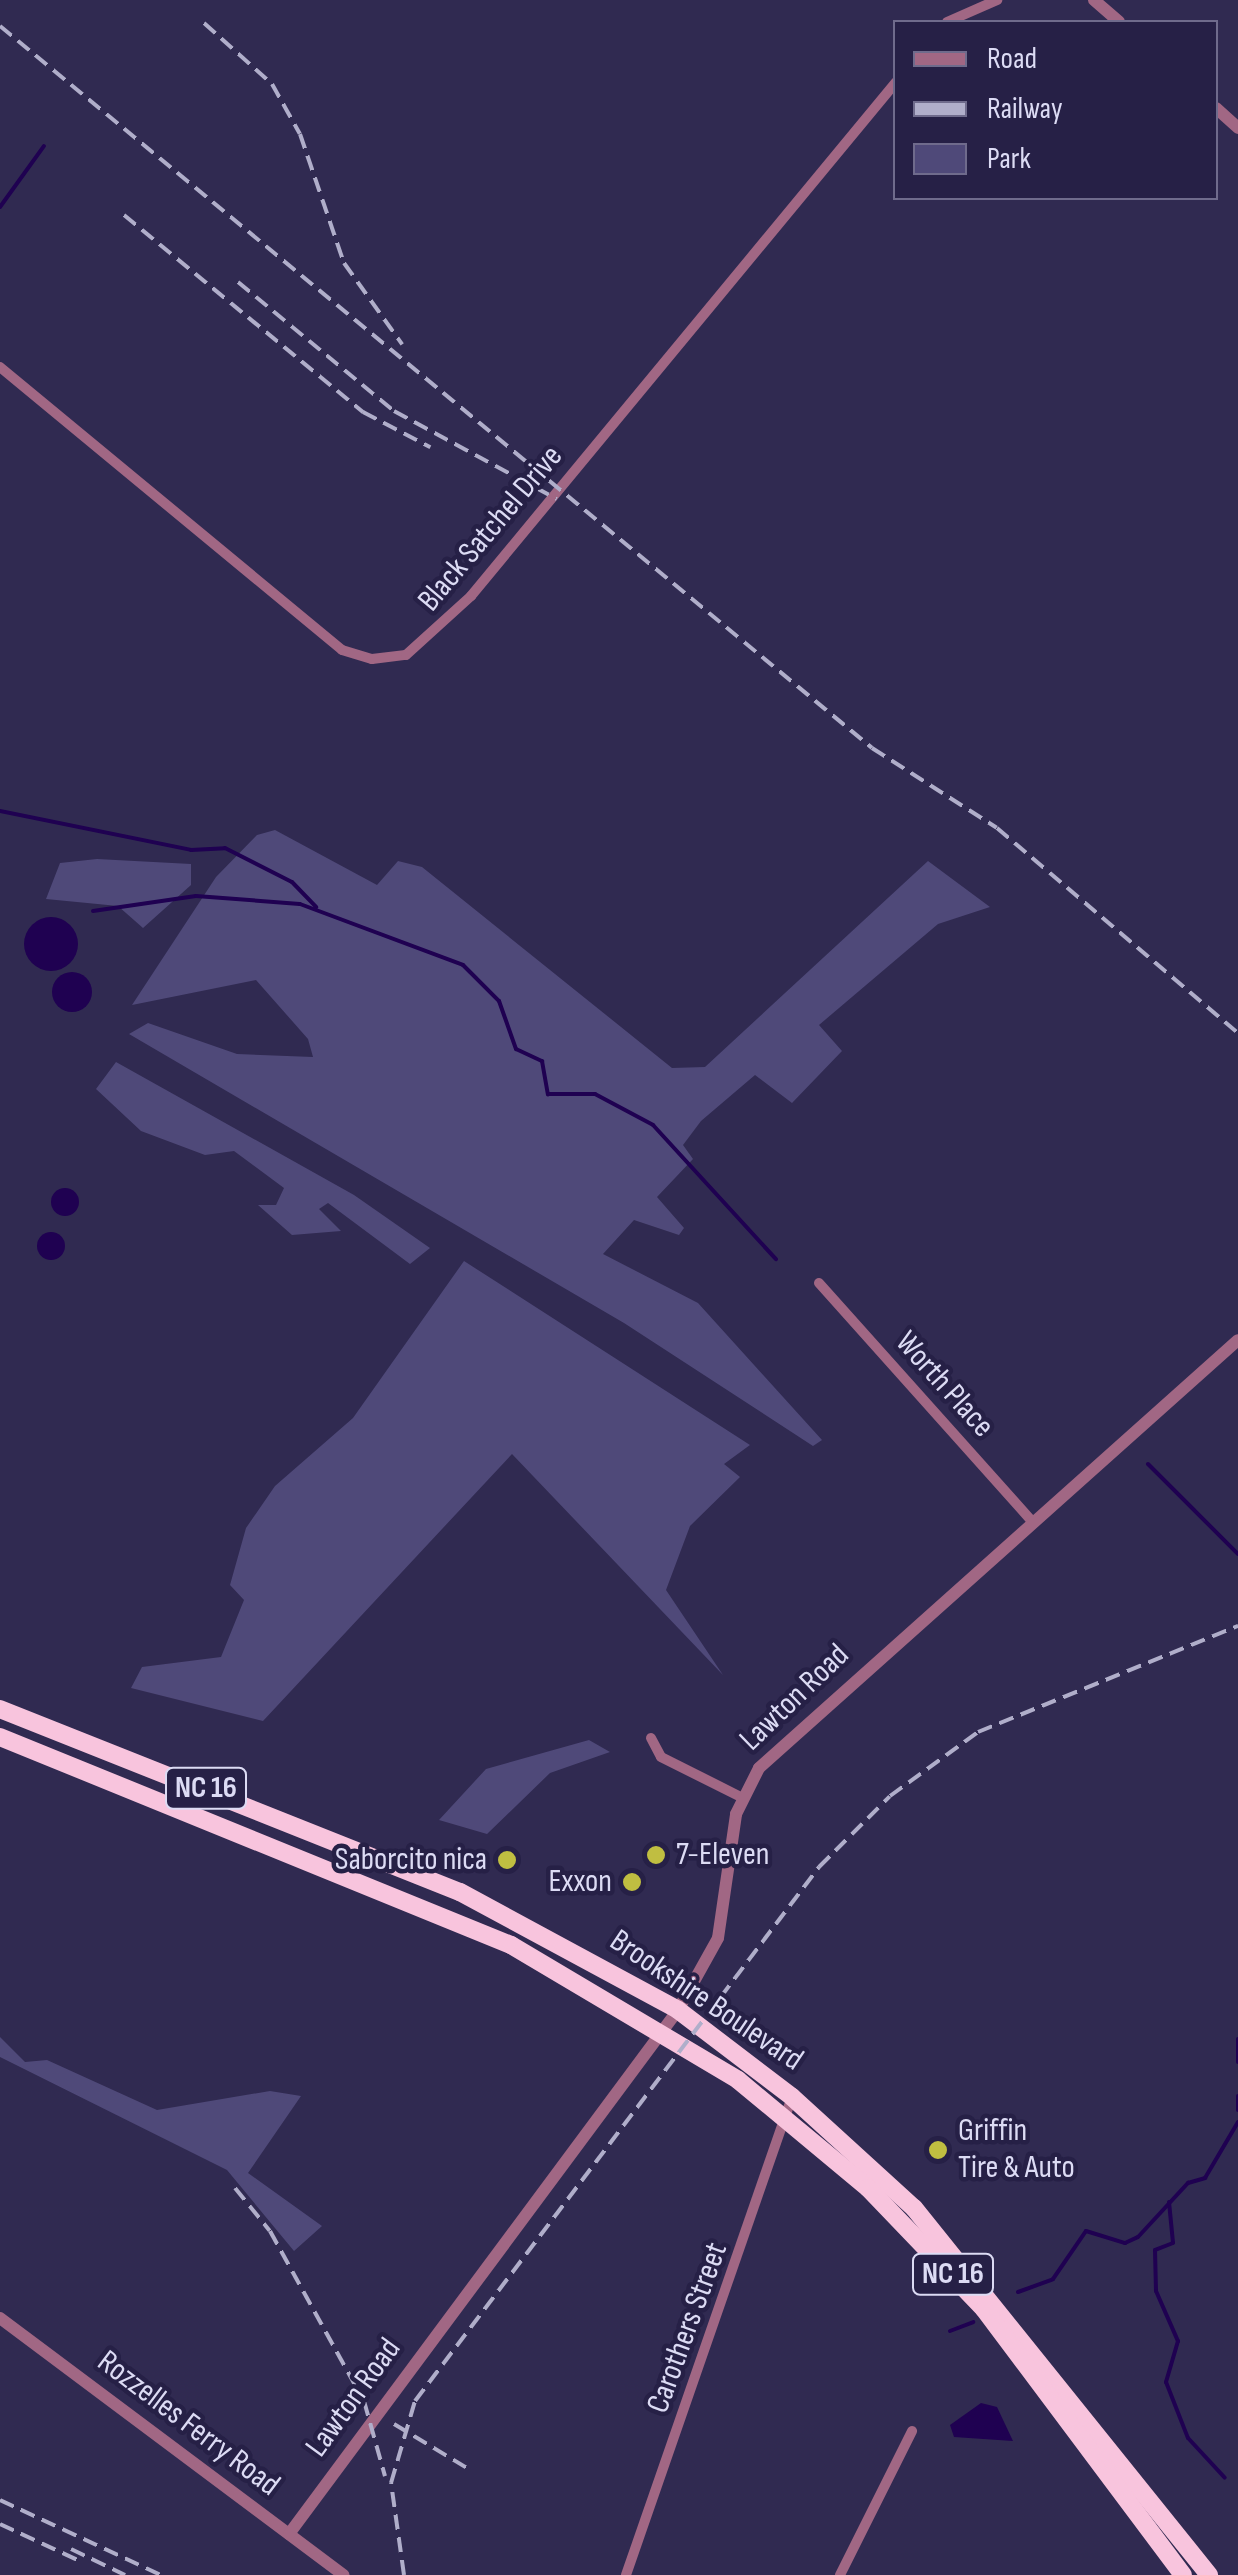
<!DOCTYPE html>
<html>
<head>
<meta charset="utf-8">
<style>
	body { margin:0 }
	#map { position:relative; width:1238px; height:2575px; overflow:hidden; background:#302a51; font-family:"Sofia Sans Condensed",sans-serif }
	div>[style] { position:absolute }
	[style*='--x'] { left:calc(var(--x)*1px); top:calc(var(--y)*1px); width:calc(var(--w)*1px); rotate:calc(var(--a)*1deg) }
	.green>* { inset:0; background:#4f4979 }
	.water>* { inset:0; background:#1f0151 }
	.round { border-radius:50% }
	.stream>* { height:4px; margin:-2px; padding:0 2px; transform-origin:2px; border-radius:2px; background:#1f0151 }
	.minor>* { height:10px; margin:-5px; padding:0 5px; transform-origin:5px; border-radius:5px; background:#a16784 }
	.tertiary>* { height:12px; margin:-6px; padding:0 6px; transform-origin:6px; border-radius:6px; background:#a16784 }
	.trunk>* { height:18px; margin:-9px; padding:0 9px; transform-origin:9px; border-radius:9px; background:#f8c4dd }
	.rail>* { height:4px; margin-top:-2px; transform-origin:0; background:repeating-linear-gradient(90deg,#b0aeca 0 15px,transparent 0 23px) }
	.dots>* { width:28px; height:28px; translate:-50% -50%; box-sizing:border-box; border:5px solid #262046; border-radius:50% }
	span { translate:-50% -50%; white-space:nowrap; text-align:center; line-height:1.15; -webkit-text-stroke:9px #262046; paint-order:stroke }
	.shield-label span { padding:2px 8px; background:#262046; border:2px solid; border-radius:8px; -webkit-text-stroke-width:0 }
	.shield-label { font-size:30px; color:#dcdbf4; font-weight:700 }
	.street-label { font-size:32px; color:#dcdbf4 }
	.poi-label { font-size:32px; color:#dcdbf4 }
	.left { translate:0 -50%; text-align:left }
	.right { translate:-100% -50%; text-align:right }
	.legend { position:absolute; left:893px; top:20px; width:325px; height:180px; box-sizing:border-box; background:#262046; border:2px solid #6f6b8c; margin:0; padding:12px 18px; list-style:none; font-size:30px; color:#dcdbf4 }
	.legend li { display:flex; align-items:center; gap:20px; height:50px }
	.legend b { width:50px; border:2px solid #6f6b8c }
</style>
</head>
<body>
<div id="map">
	<div class="green">
		<div style="clip-path:polygon(275px 830px,377px 885px,398px 861px,422px 867px,672px 1068px,705px 1067px,928px 861px,990px 907px,938px 924px,819px 1025px,842px 1051px,792px 1103px,755px 1075px,701px 1121px,683px 1145px,693px 1159px,657px 1197px,684px 1228px,679px 1235px,634px 1220px,603px 1254px,698px 1303px,822px 1440px,813px 1446px,624px 1323px,129px 1034px,148px 1023px,237px 1054px,313px 1057px,308px 1039px,256px 980px,132px 1005px,216px 877px,257px 835px)"></div>
		<div style="clip-path:polygon(97px 859px,191px 864px,191px 885px,143px 928px,118px 906px,46px 899px,60px 863px)"></div>
		<div style="clip-path:polygon(116px 1062px,354px 1195px,430px 1248px,410px 1264px,328px 1203px,319px 1209px,341px 1231px,292px 1235px,258px 1205px,276px 1205px,284px 1188px,234px 1151px,205px 1155px,141px 1131px,96px 1089px)"></div>
		<div style="clip-path:polygon(464px 1261px,750px 1445px,724px 1464px,740px 1477px,690px 1526px,666px 1590px,723px 1675px,512px 1454px,263px 1721px,131px 1688px,142px 1667px,221px 1657px,244px 1600px,230px 1585px,246px 1528px,275px 1486px,353px 1418px)"></div>
		<div style="clip-path:polygon(589px 1740px,610px 1752px,550px 1773px,487px 1834px,439px 1820px,486px 1769px)"></div>
		<div style="clip-path:polygon(0 2037px,25px 2062px,47px 2060px,157px 2110px,270px 2091px,301px 2096px,248px 2173px,322px 2226px,294px 2251px,227px 2170px,0 2057px)"></div>
	</div>
	<div class="water">
		<div class="round" style="left:24px;top:917px;width:54px;height:54px"></div>
		<div class="round" style="left:52px;top:972px;width:40px;height:40px"></div>
		<div class="round" style="left:51px;top:1188px;width:28px;height:28px"></div>
		<div class="round" style="left:37px;top:1232px;width:28px;height:28px"></div>
		<div style="clip-path:polygon(981px 2403px,997px 2407px,1013px 2441px,954px 2437px,950px 2425px)"></div>
	</div>
	<div class="stream">
		<div style="--x:0;--y:207;--w:75;--a:-54.2"></div>
		<div style="--x:0;--y:811;--w:195;--a:11.5"></div>
		<div style="--x:191;--y:850;--w:34;--a:-3"></div>
		<div style="--x:225;--y:848;--w:75;--a:26.9"></div>
		<div style="--x:292;--y:882;--w:35;--a:46"></div>
		<div style="--x:93;--y:911;--w:104;--a:-8.3"></div>
		<div style="--x:196;--y:896;--w:104;--a:4.4"></div>
		<div style="--x:300;--y:904;--w:174;--a:20.5"></div>
		<div style="--x:463;--y:965;--w:51;--a:45"></div>
		<div style="--x:499;--y:1001;--w:51;--a:70.5"></div>
		<div style="--x:516;--y:1049;--w:29;--a:25"></div>
		<div style="--x:542;--y:1061;--w:34;--a:80"></div>
		<div style="--x:548;--y:1094;--w:47;--a:0"></div>
		<div style="--x:595;--y:1094;--w:66;--a:28.1"></div>
		<div style="--x:653;--y:1125;--w:182;--a:47.5"></div>
		<div style="--x:1148;--y:1464;--w:127;--a:45"></div>
		<div style="--x:1238;--y:2039;--w:23;--a:90"></div>
		<div style="--x:1238;--y:2096;--w:14;--a:90"></div>
		<div style="--x:1169;--y:2202;--w:41;--a:84.4"></div>
		<div style="--x:1173;--y:2243;--w:19;--a:159"></div>
		<div style="--x:1155;--y:2250;--w:41;--a:88.6"></div>
		<div style="--x:1156;--y:2291;--w:55;--a:66.3"></div>
		<div style="--x:1178;--y:2341;--w:43;--a:106.3"></div>
		<div style="--x:1166;--y:2382;--w:60;--a:68.6"></div>
		<div style="--x:1188;--y:2438;--w:54;--a:47.2"></div>
		<div style="--x:1018;--y:2292;--w:37;--a:-20"></div>
		<div style="--x:1053;--y:2279;--w:58;--a:-55.5"></div>
		<div style="--x:1086;--y:2231;--w:41;--a:17.1"></div>
		<div style="--x:1125;--y:2243;--w:14;--a:-25"></div>
		<div style="--x:1138;--y:2237;--w:74;--a:-47.2"></div>
		<div style="--x:1188;--y:2183;--w:18;--a:-16"></div>
		<div style="--x:1205;--y:2178;--w:65;--a:-59.5"></div>
		<div style="--x:950;--y:2331;--w:25;--a:-21"></div>
	</div>
	<div class="minor">
		<div style="--x:947;--y:22;--w:55;--a:-23.7"></div>
		<div style="--x:0;--y:367;--w:444;--a:39.6"></div>
		<div style="--x:342;--y:650;--w:31;--a:17"></div>
		<div style="--x:372;--y:659;--w:34;--a:-7"></div>
		<div style="--x:406;--y:655;--w:88;--a:-42.2"></div>
		<div style="--x:471;--y:596;--w:667;--a:-50.41"></div>
		<div style="--x:819;--y:1283;--w:319;--a:48.2"></div>
		<div style="--x:651;--y:1738;--w:21;--a:62"></div>
		<div style="--x:661;--y:1757;--w:89;--a:26.6"></div>
		<div style="--x:626;--y:2575;--w:506;--a:-70.85"></div>
		<div style="--x:840;--y:2575;--w:161;--a:-63.4"></div>
	</div>
	<div class="tertiary">
		<div style="--x:1094;--y:0;--w:33;--a:41"></div>
		<div style="--x:1216;--y:108;--w:30;--a:42"></div>
		<div style="--x:0;--y:2318;--w:429;--a:36.8"></div>
		<div style="--x:289;--y:2534;--w:653;--a:-53.41"></div>
		<div style="--x:678;--y:2010;--w:82;--a:-60.9"></div>
		<div style="--x:718;--y:1938;--w:125;--a:-81.7"></div>
		<div style="--x:736;--y:1814;--w:51;--a:-63.4"></div>
		<div style="--x:759;--y:1768;--w:642;--a:-41.78"></div>
	</div>
	<div class="trunk">
		<div style="--x:0;--y:1709;--w:495;--a:21.7"></div>
		<div style="--x:460;--y:1892;--w:248;--a:28.4"></div>
		<div style="--x:678;--y:2010;--w:143;--a:37.3"></div>
		<div style="--x:792;--y:2097;--w:165;--a:42.3"></div>
		<div style="--x:914;--y:2208;--w:471;--a:51.2"></div>
		<div style="--x:0;--y:1737;--w:552;--a:22.15"></div>
		<div style="--x:511;--y:1945;--w:264;--a:30.7"></div>
		<div style="--x:738;--y:2080;--w:169;--a:39.7"></div>
		<div style="--x:868;--y:2188;--w:168;--a:46.2"></div>
		<div style="--x:984;--y:2309;--w:332;--a:53.2"></div>
	</div>
	<div class="rail">
		<div style="--x:204;--y:23;--w:91;--a:41.9"></div>
		<div style="--x:272;--y:84;--w:57;--a:60.8"></div>
		<div style="--x:300;--y:134;--w:136;--a:71.2"></div>
		<div style="--x:344;--y:263;--w:100;--a:54.4"></div>
		<div style="--x:0;--y:26;--w:1132;--a:39.62"></div>
		<div style="--x:872;--y:748;--w:148;--a:32.6"></div>
		<div style="--x:997;--y:828;--w:316;--a:40.4"></div>
		<div style="--x:124;--y:215;--w:310;--a:39.5"></div>
		<div style="--x:363;--y:412;--w:76;--a:27.6"></div>
		<div style="--x:238;--y:282;--w:202;--a:39.6"></div>
		<div style="--x:394;--y:411;--w:185;--a:28.4"></div>
		<div style="--x:235;--y:2188;--w:55;--a:50.9"></div>
		<div style="--x:270;--y:2231;--w:194;--a:61.1"></div>
		<div style="--x:364;--y:2401;--w:78;--a:74.4"></div>
		<div style="--x:394;--y:2424;--w:85;--a:31.1"></div>
		<div style="--x:0;--y:2500;--w:178;--a:25"></div>
		<div style="--x:0;--y:2524;--w:90;--a:24.9"></div>
		<div style="--x:71;--y:2549;--w:60;--a:25.7"></div>
		<div style="--x:404;--y:2575;--w:93;--a:-98"></div>
		<div style="--x:391;--y:2483;--w:85;--a:-73.7"></div>
		<div style="--x:415;--y:2401;--w:670;--a:-52.89"></div>
		<div style="--x:819;--y:1867;--w:100;--a:-45"></div>
		<div style="--x:890;--y:1796;--w:109;--a:-36"></div>
		<div style="--x:978;--y:1732;--w:281;--a:-22.2"></div>
	</div>
	<div class="dots">
		<div style="left:656px;top:1855px;background:#c0be41"></div>
		<div style="left:507px;top:1860px;background:#c0be41"></div>
		<div style="left:632px;top:1882px;background:#c0be41"></div>
		<div style="left:938px;top:2150px;background:#c0be41"></div>
	</div>
	<div class="shield-label">
		<span style="left:206px;top:1788px">NC 16</span>
		<span style="left:953px;top:2274px">NC 16</span>
	</div>
	<div class="street-label">
		<span style="left:491px;top:529px;rotate:-50deg">Black Satchel Drive</span>
		<span style="left:944px;top:1385px;rotate:48deg">Worth Place</span>
		<span style="left:795px;top:1698px;rotate:-44deg">Lawton Road</span>
		<span style="left:706px;top:2001px;rotate:34deg">Brookshire Boulevard</span>
		<span style="left:688px;top:2328px;rotate:-70deg">Carothers Street</span>
		<span style="left:354px;top:2398px;rotate:-54deg">Lawton Road</span>
		<span style="left:188px;top:2424px;rotate:37deg">Rozzelles Ferry Road</span>
	</div>
	<div class="poi-label">
		<span class="left" style="left:676px;top:1855px">7-Eleven</span>
		<span class="right" style="left:487px;top:1860px">Saborcito nica</span>
		<span class="right" style="left:612px;top:1882px">Exxon</span>
		<span class="left" style="left:958px;top:2150px">Griffin<br>Tire &amp; Auto</span>
	</div>
	<ul class="legend">
	<li><b style="height:12px;background:#a16784"></b>Road</li>
	<li><b style="height:12px;background:#b0aeca"></b>Railway</li>
	<li><b style="height:28px;background:#4f4979"></b>Park</li>
	</ul>
</div>
</body>
</html>
